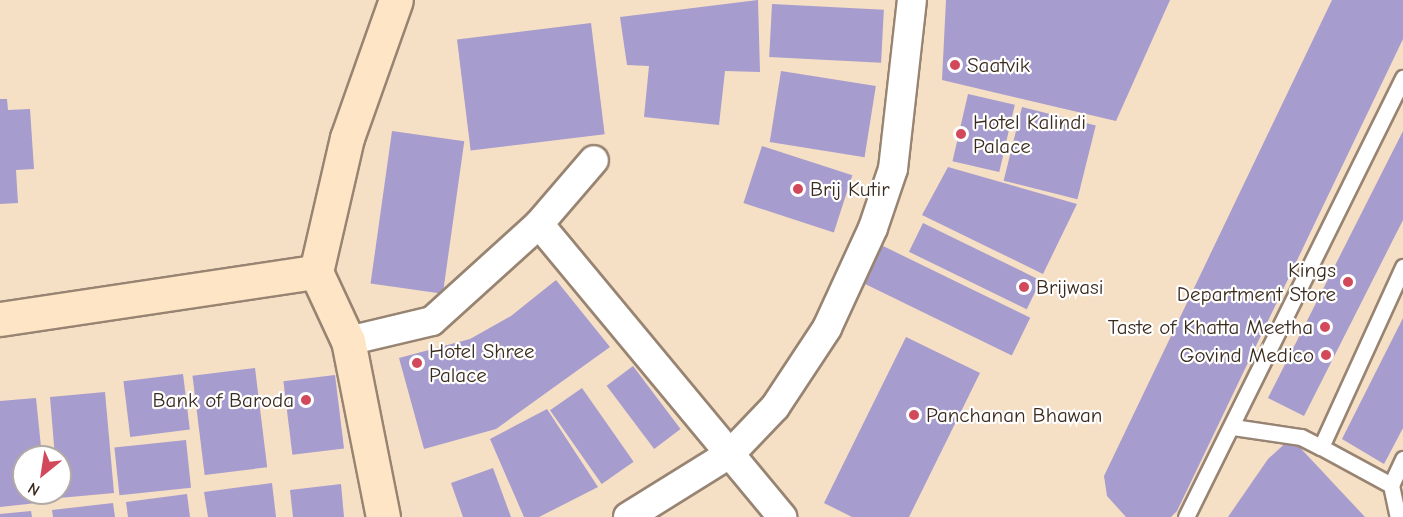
<!DOCTYPE html>
<html>
<head>
<meta charset="utf-8">
<style>
	body { margin:0 }
	#map { position:relative; width:1403px; height:517px; overflow:hidden; background:#f5dfc5; font-family:"Comic Neue",sans-serif }
	div>[style] { position:absolute }
	[style*='--x'] { left:calc(var(--x)*1px); top:calc(var(--y)*1px); width:calc(var(--w)*1px); rotate:calc(var(--a)*1deg) }
	.building>* { inset:0; background:#a79cce; transform-origin:0 0 }
	.roads { filter:drop-shadow(2px 0 #988472) drop-shadow(-2px 0 #988472) drop-shadow(0 2px #988472) drop-shadow(0 -2px #988472) }
	.lane>* { height:15px; margin:-7.5px; padding:0 7.5px; transform-origin:7.5px; border-radius:7.5px; background:#fff }
	.street>* { height:28px; margin:-14px; padding:0 14px; transform-origin:14px; border-radius:14px; background:#fff }
	.secondary>* { height:33px; margin:-16.5px; padding:0 16.5px; transform-origin:16.5px; border-radius:16.5px; background:#fde5c5 }
	.dots>* { width:16px; height:16px; translate:-50% -50%; box-sizing:border-box; border:3px solid #fff; border-radius:50% }
	span { translate:-50% -50%; white-space:nowrap; text-align:center; line-height:1.15; -webkit-text-stroke:4.5px #fff; paint-order:stroke }
	.poi-label { font-size:21px; color:#3b2a1e }
	.left { translate:0 -50%; text-align:left }
	.right { translate:-100% -50%; text-align:right }
	.north { position:absolute; left:12px; top:445px; width:60px; height:60px; box-sizing:border-box; background:#fff; border:2px solid #b1aaa5; border-radius:50%; rotate:210deg; font-size:16px; font-weight:700; line-height:24px; text-align:center; color:#3b2a1e }
	.north::after { content:''; display:block; margin:auto; width:21px; height:27px; background:#d1495b; clip-path:polygon(50% 0,100% 100%,50% 72%,0 100%) }
</style>
</head>
<body>
<div id="map">
	<div class="building">
		<div style="clip-path:polygon(758px 0,760px 72px,725px 71px,719px 125px,644px 117px,649px 66px,627px 65px,620px 17px)"></div>
		<div style="clip-path:polygon(946px 0,1170px 0,1116px 121px,942px 80px)"></div>
		<div style="clip-path:polygon(1332px 0,1403px 0,1403px 39px,1177px 511px,1171px 517px,1126px 517px,1107px 496px,1104px 476px)"></div>
		<div style="left:772px;top:4px;width:112px;height:53px;rotate:3deg"></div>
		<div style="left:591px;top:23px;width:112px;height:135px;rotate:83deg"></div>
		<div style="left:781px;top:71px;width:96px;height:72px;rotate:9deg"></div>
		<div style="left:968px;top:94px;width:48px;height:69px;rotate:13deg"></div>
		<div style="clip-path:polygon(0 99px,7px 99px,8px 110px,30px 109px,34px 169px,16px 170px,18px 203px,0 204px)"></div>
		<div style="left:1022px;top:107px;width:76px;height:76px;rotate:14deg"></div>
		<div style="left:392px;top:131px;width:73px;height:154px;rotate:8deg"></div>
		<div style="clip-path:polygon(1403px 131px,1403px 220px,1304px 416px,1268px 398px)"></div>
		<div style="left:762px;top:146px;width:95px;height:60px;rotate:18deg"></div>
		<div style="clip-path:polygon(948px 167px,1077px 204px,1043px 274px,922px 215px)"></div>
		<div style="left:923px;top:223px;width:131px;height:32px;rotate:26deg"></div>
		<div style="left:881px;top:245px;width:166px;height:42px;rotate:26deg"></div>
		<div style="clip-path:polygon(556px 280px,610px 347px,496px 429px,424px 449px,399px 358px,470px 339px,511px 316px)"></div>
		<div style="clip-path:polygon(1403px 318px,1403px 428px,1384px 464px,1342px 439px)"></div>
		<div style="clip-path:polygon(906px 337px,980px 373px,909px 517px,852px 517px,824px 503px)"></div>
		<div style="left:633px;top:366px;width:79px;height:33px;rotate:53deg"></div>
		<div style="left:255px;top:368px;width:100px;height:63px;rotate:83deg"></div>
		<div style="left:183px;top:374px;width:56px;height:60px;rotate:83deg"></div>
		<div style="left:335px;top:375px;width:74px;height:52px;rotate:83deg"></div>
		<div style="left:582px;top:388px;width:90px;height:39px;rotate:55deg"></div>
		<div style="clip-path:polygon(105px 392px,114px 493px,59px 498px,60px 457px,55px 457px,50px 397px)"></div>
		<div style="clip-path:polygon(36px 398px,42px 457px,24px 457px,24px 493px,46px 493px,46px 502px,0 507px,0 401px)"></div>
		<div style="clip-path:polygon(547px 409px,598px 487px,539px 517px,524px 517px,490px 439px)"></div>
		<div style="clip-path:polygon(1291px 438px,1365px 517px,1228px 517px,1268px 459px)"></div>
		<div style="left:186px;top:440px;width:48px;height:72px;rotate:84deg"></div>
		<div style="clip-path:polygon(493px 468px,511px 517px,463px 517px,451px 483px)"></div>
		<div style="clip-path:polygon(272px 483px,276px 517px,208px 517px,204px 492px)"></div>
		<div style="clip-path:polygon(341px 484px,344px 517px,293px 517px,290px 490px)"></div>
		<div style="clip-path:polygon(187px 494px,190px 517px,128px 517px,126px 502px)"></div>
		<div style="clip-path:polygon(113px 503px,115px 517px,53px 517px,52px 510px)"></div>
		<div style="clip-path:polygon(31px 511px,32px 517px,0 517px,0 514px)"></div>
	</div>
	<div class="roads">
		<div class="lane">
			<div style="--x:1233;--y:427;--w:69;--a:8.4"></div>
			<div style="--x:1301;--y:437;--w:22;--a:27"></div>
			<div style="--x:1321;--y:447;--w:80;--a:28.5"></div>
			<div style="--x:1391;--y:485;--w:33;--a:78"></div>
			<div style="--x:1321;--y:447;--w:198;--a:-65.5"></div>
			<div style="--x:1391;--y:485;--w:29;--a:-65"></div>
			<div style="--x:1186;--y:517;--w:490;--a:-63.7"></div>
		</div>
		<div class="street">
			<div style="--x:539;--y:224;--w:381;--a:50.3"></div>
			<div style="--x:348;--y:341;--w:86;--a:-13.4"></div>
			<div style="--x:432;--y:321;--w:144;--a:-42.2"></div>
			<div style="--x:539;--y:224;--w:84;--a:-49.3"></div>
			<div style="--x:628;--y:517;--w:121;--a:-31.9"></div>
			<div style="--x:731;--y:453;--w:64;--a:-46.3"></div>
			<div style="--x:775;--y:407;--w:95;--a:-56.6"></div>
			<div style="--x:827;--y:328;--w:110;--a:-65.3"></div>
			<div style="--x:873;--y:228;--w:62;--a:-71.3"></div>
			<div style="--x:893;--y:169;--w:170;--a:-83.6"></div>
		</div>
		<div class="secondary">
			<div style="--x:0;--y:319;--w:319;--a:-8.5"></div>
			<div style="--x:383;--y:517;--w:179;--a:-101.2"></div>
			<div style="--x:348;--y:341;--w:76;--a:-114.9"></div>
			<div style="--x:316;--y:272;--w:138;--a:-77"></div>
			<div style="--x:347;--y:138;--w:146;--a:-70.5"></div>
		</div>
	</div>
	<div class="dots">
		<div style="left:955px;top:65px;background:#d1495b"></div>
		<div style="left:961px;top:134px;background:#d1495b"></div>
		<div style="left:798px;top:189px;background:#d1495b"></div>
		<div style="left:1348px;top:282px;background:#d1495b"></div>
		<div style="left:1024px;top:287px;background:#d1495b"></div>
		<div style="left:1325px;top:327px;background:#d1495b"></div>
		<div style="left:1326px;top:355px;background:#d1495b"></div>
		<div style="left:417px;top:363px;background:#d1495b"></div>
		<div style="left:306px;top:400px;background:#d1495b"></div>
		<div style="left:914px;top:415px;background:#d1495b"></div>
	</div>
	<div class="poi-label">
		<span class="left" style="left:967px;top:65px">Saatvik</span>
		<span class="left" style="left:973px;top:134px">Hotel Kalindi<br>Palace</span>
		<span class="left" style="left:810px;top:189px">Brij Kutir</span>
		<span class="right" style="left:1336px;top:282px">Kings<br>Department Store</span>
		<span class="left" style="left:1036px;top:287px">Brijwasi</span>
		<span class="right" style="left:1313px;top:327px">Taste of Khatta Meetha</span>
		<span class="left" style="left:429px;top:363px">Hotel Shree<br>Palace</span>
		<span class="right" style="left:1314px;top:355px">Govind Medico</span>
		<span class="right" style="left:294px;top:400px">Bank of Baroda</span>
		<span class="left" style="left:926px;top:415px">Panchanan Bhawan</span>
	</div>
	<div class="north">N</div>
</div>
</body>
</html>
